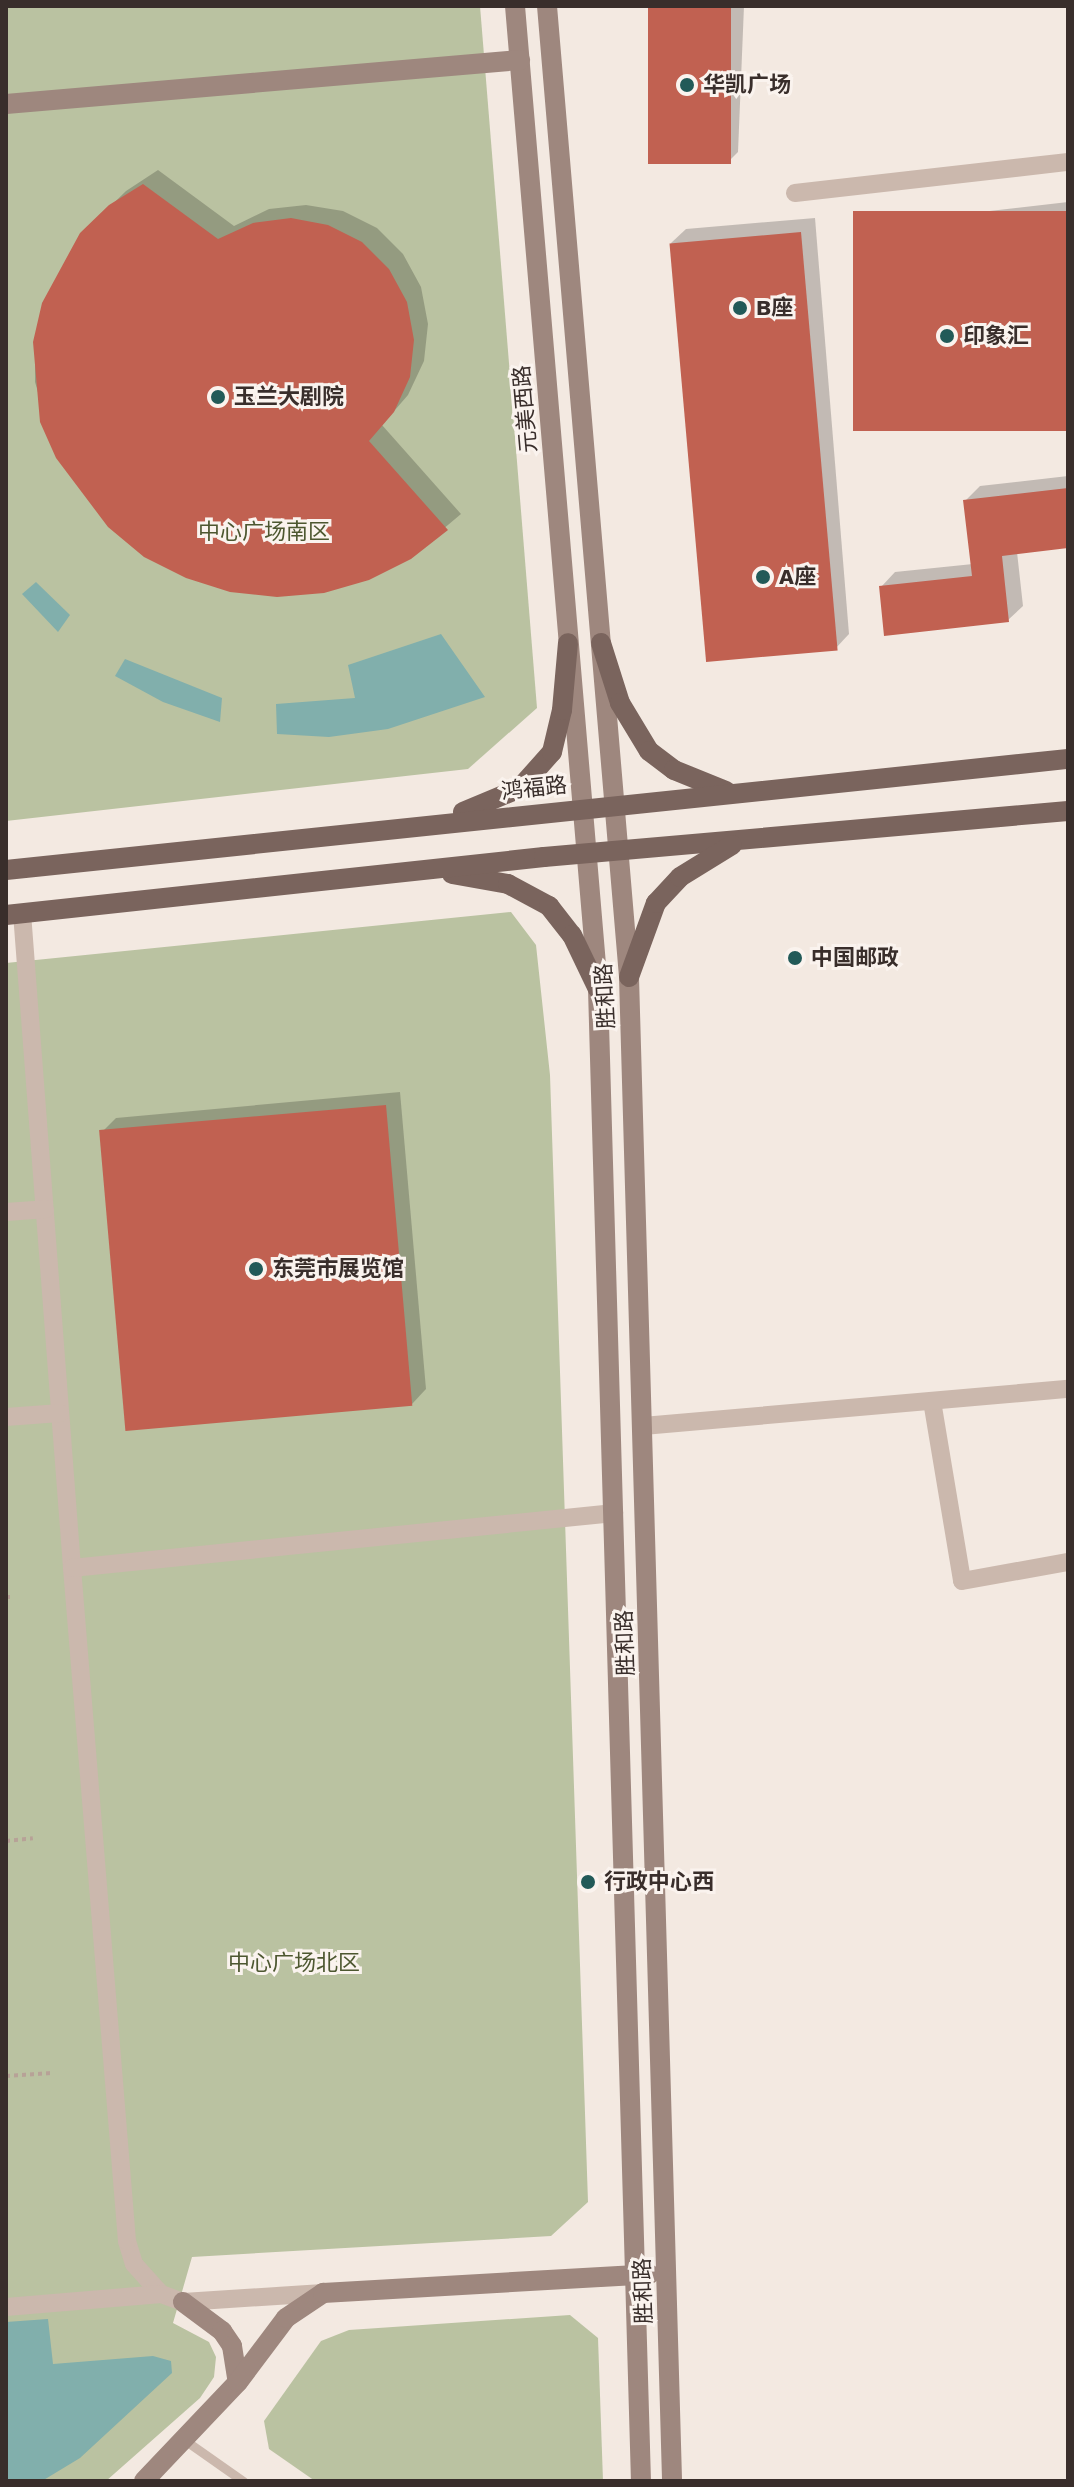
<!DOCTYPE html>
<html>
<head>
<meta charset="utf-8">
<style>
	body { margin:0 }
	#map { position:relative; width:1074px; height:2487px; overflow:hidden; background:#f3e9e1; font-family:"Work Sans","Noto Sans SC",sans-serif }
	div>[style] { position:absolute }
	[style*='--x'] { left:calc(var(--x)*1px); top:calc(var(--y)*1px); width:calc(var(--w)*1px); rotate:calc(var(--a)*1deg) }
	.green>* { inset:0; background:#bac2a1 }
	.water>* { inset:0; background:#81afac }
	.shadow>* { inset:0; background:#0003 }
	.building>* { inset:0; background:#c16151; transform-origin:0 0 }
	.path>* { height:4px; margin-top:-2px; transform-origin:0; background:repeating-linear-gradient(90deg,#b7a297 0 4px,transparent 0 8px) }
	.lane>* { height:9px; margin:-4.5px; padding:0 4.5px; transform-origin:4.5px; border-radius:4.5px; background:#cbb8ad }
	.street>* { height:18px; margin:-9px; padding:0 9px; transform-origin:9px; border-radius:9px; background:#cbb8ad }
	.secondary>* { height:20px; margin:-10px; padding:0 10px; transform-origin:10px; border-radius:10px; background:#9e877e }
	.primary>* { height:20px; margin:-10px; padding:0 10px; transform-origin:10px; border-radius:10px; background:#7a645d }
	.dots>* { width:22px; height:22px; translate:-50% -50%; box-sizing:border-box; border:4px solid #faf3ee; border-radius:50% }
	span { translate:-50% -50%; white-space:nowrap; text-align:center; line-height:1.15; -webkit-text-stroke:6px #faf3ee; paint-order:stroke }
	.poi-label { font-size:22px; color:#392e2b; font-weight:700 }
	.left { translate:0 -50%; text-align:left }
	.street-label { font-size:22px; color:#392e2b }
	.park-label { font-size:22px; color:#4d5730 }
	.frame { position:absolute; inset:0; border:8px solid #392e2b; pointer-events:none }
</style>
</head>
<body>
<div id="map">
	<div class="green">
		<div style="clip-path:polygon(6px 6px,480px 6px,537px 708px,468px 769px,6px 821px)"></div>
		<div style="clip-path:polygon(511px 912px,536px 945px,550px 1075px,588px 2202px,551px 2236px,192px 2257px,173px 2323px,209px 2342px,216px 2357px,214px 2377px,200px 2398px,106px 2481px,6px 2481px,6px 963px)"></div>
		<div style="clip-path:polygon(570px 2315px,598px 2338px,603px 2481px,315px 2481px,269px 2449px,264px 2421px,321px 2341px,349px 2330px)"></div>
	</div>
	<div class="water">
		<div style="clip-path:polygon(36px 582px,70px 615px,58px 632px,22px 594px)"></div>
		<div style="clip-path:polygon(441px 634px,485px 697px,388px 729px,329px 737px,277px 734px,276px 704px,355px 698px,348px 665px)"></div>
		<div style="clip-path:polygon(125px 659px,222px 698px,220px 722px,163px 702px,115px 676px)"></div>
		<div style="clip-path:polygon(48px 2319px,53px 2364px,153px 2356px,171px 2361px,172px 2373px,80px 2458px,42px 2481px,6px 2481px,6px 2322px)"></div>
	</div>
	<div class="shadow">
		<div style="clip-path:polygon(650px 6px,744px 6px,738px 152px,726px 164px)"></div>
		<div style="clip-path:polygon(158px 170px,234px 226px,269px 209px,306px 205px,343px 211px,377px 228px,403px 254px,421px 287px,428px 324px,424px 361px,408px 395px,382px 425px,461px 514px,410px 557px,57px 457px,35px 382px,35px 342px,82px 234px,126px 191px)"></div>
		<div style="clip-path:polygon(1068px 202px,1068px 429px,856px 236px,867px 225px)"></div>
		<div style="clip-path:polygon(815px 218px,849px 634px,835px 649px,671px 243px,686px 229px)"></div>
		<div style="clip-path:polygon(1068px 476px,1068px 546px,1017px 552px,1023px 606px,1008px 620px,881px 587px,895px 572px,973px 564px,965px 501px,980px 486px)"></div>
		<div style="clip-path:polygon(400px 1092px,426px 1389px,412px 1404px,101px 1133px,116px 1118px)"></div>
	</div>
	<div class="building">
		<div style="left:648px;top:6px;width:83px;height:158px"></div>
		<div style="clip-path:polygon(143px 184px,218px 239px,253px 223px,291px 218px,328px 225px,362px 242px,389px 269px,407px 302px,414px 340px,410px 377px,394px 412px,369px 441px,448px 530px,411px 559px,369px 580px,324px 593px,277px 597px,230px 592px,186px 578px,144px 557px,108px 527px,56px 458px,40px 422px,33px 342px,42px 303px,80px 233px,109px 205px)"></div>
		<div style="left:1068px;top:211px;width:220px;height:215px;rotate:90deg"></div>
		<div style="left:801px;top:232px;width:420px;height:132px;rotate:85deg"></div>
		<div style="clip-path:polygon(1068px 488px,1068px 548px,1002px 556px,1009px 622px,884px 636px,879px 586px,972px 576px,963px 500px)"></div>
		<div style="left:386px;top:1105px;width:302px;height:288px;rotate:85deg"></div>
	</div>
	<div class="path">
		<div style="--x:6;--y:1597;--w:8;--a:0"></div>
		<div style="--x:6;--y:1841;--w:27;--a:-6"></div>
		<div style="--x:6;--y:2076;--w:46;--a:-3.7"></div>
	</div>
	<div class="lane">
		<div style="--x:186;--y:2441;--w:70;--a:35.1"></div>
	</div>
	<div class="street">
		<div style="--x:795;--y:193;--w:275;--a:-6.5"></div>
		<div style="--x:22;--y:913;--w:657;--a:85.63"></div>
		<div style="--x:6;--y:1212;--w:39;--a:-4"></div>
		<div style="--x:932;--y:1401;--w:182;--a:80.5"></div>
		<div style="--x:962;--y:1581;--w:108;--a:-10.2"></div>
		<div style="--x:6;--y:1417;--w:54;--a:-4.2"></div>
		<div style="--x:643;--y:1426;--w:427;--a:-5"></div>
		<div style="--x:323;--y:2293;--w:140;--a:176.3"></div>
		<div style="--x:183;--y:2302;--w:23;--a:-160"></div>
		<div style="--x:161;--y:2294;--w:40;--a:-132"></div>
		<div style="--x:134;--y:2264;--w:24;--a:-107"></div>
		<div style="--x:127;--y:2241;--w:675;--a:-94.67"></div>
		<div style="--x:72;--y:1568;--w:545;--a:-5.79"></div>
		<div style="--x:6;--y:2307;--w:156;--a:-4.8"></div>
	</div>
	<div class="secondary">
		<div style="--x:515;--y:6;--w:986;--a:85.17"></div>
		<div style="--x:598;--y:989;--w:1493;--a:88.35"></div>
		<div style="--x:547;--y:6;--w:974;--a:85.17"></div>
		<div style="--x:629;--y:977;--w:1505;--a:88.36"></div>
		<div style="--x:6;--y:104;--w:516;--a:-4.89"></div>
		<div style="--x:183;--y:2302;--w:49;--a:36.6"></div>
		<div style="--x:222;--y:2331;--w:18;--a:56"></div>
		<div style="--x:232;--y:2346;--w:36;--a:81"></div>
		<div style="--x:144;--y:2481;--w:137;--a:-46.5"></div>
		<div style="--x:238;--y:2382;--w:80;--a:-53.1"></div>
		<div style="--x:286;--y:2318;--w:45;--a:-34"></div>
		<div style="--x:323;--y:2293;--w:327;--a:-3.3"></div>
	</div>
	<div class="primary">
		<div style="--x:601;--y:643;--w:63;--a:72.4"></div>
		<div style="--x:620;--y:703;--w:56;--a:58.9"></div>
		<div style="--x:649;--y:751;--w:31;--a:37"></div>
		<div style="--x:674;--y:770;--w:56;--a:22"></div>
		<div style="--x:463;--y:812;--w:62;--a:-22.8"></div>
		<div style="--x:520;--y:788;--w:48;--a:-48.4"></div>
		<div style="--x:552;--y:752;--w:43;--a:-76.6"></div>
		<div style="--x:562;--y:710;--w:67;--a:-84.9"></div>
		<div style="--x:6;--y:870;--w:1068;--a:-5.97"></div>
		<div style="--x:452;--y:874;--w:57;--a:10.1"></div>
		<div style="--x:508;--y:884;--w:47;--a:28.2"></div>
		<div style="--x:549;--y:906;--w:37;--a:52"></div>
		<div style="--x:572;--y:935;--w:60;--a:64.3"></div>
		<div style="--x:6;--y:915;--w:541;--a:-6.15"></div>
		<div style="--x:544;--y:857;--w:526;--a:-5.02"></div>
		<div style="--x:629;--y:977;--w:79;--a:-70"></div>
		<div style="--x:656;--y:903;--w:35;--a:-47"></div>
		<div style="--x:680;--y:877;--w:61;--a:-31.6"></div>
	</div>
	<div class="dots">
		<div style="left:687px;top:85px;background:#225a58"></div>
		<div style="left:740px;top:308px;background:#225a58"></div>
		<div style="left:947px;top:336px;background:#225a58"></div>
		<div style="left:218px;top:397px;background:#225a58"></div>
		<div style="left:763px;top:577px;background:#225a58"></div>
		<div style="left:795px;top:958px;background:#225a58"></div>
		<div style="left:256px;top:1269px;background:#225a58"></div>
		<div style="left:588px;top:1882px;background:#225a58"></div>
	</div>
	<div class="poi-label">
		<span class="left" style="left:703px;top:85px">华凯广场</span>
		<span class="left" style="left:756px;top:308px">B座</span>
		<span class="left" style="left:963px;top:336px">印象汇</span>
		<span class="left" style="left:234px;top:397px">玉兰大剧院</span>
		<span class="left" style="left:779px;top:577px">A座</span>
		<span class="left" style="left:811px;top:958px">中国邮政</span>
		<span class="left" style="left:272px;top:1269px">东莞市展览馆</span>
		<span class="left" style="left:604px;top:1882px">行政中心西</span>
	</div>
	<div class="street-label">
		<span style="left:525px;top:409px;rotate:-95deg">元美西路</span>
		<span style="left:534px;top:788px;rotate:-6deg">鸿福路</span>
		<span style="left:605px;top:996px;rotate:-93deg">胜和路</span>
		<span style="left:625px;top:1643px;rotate:-92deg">胜和路</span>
		<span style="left:643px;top:2291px;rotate:-92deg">胜和路</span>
	</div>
	<div class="park-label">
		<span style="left:264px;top:532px">中心广场南区</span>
		<span style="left:294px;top:1963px">中心广场北区</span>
	</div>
	<div class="frame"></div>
</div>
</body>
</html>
